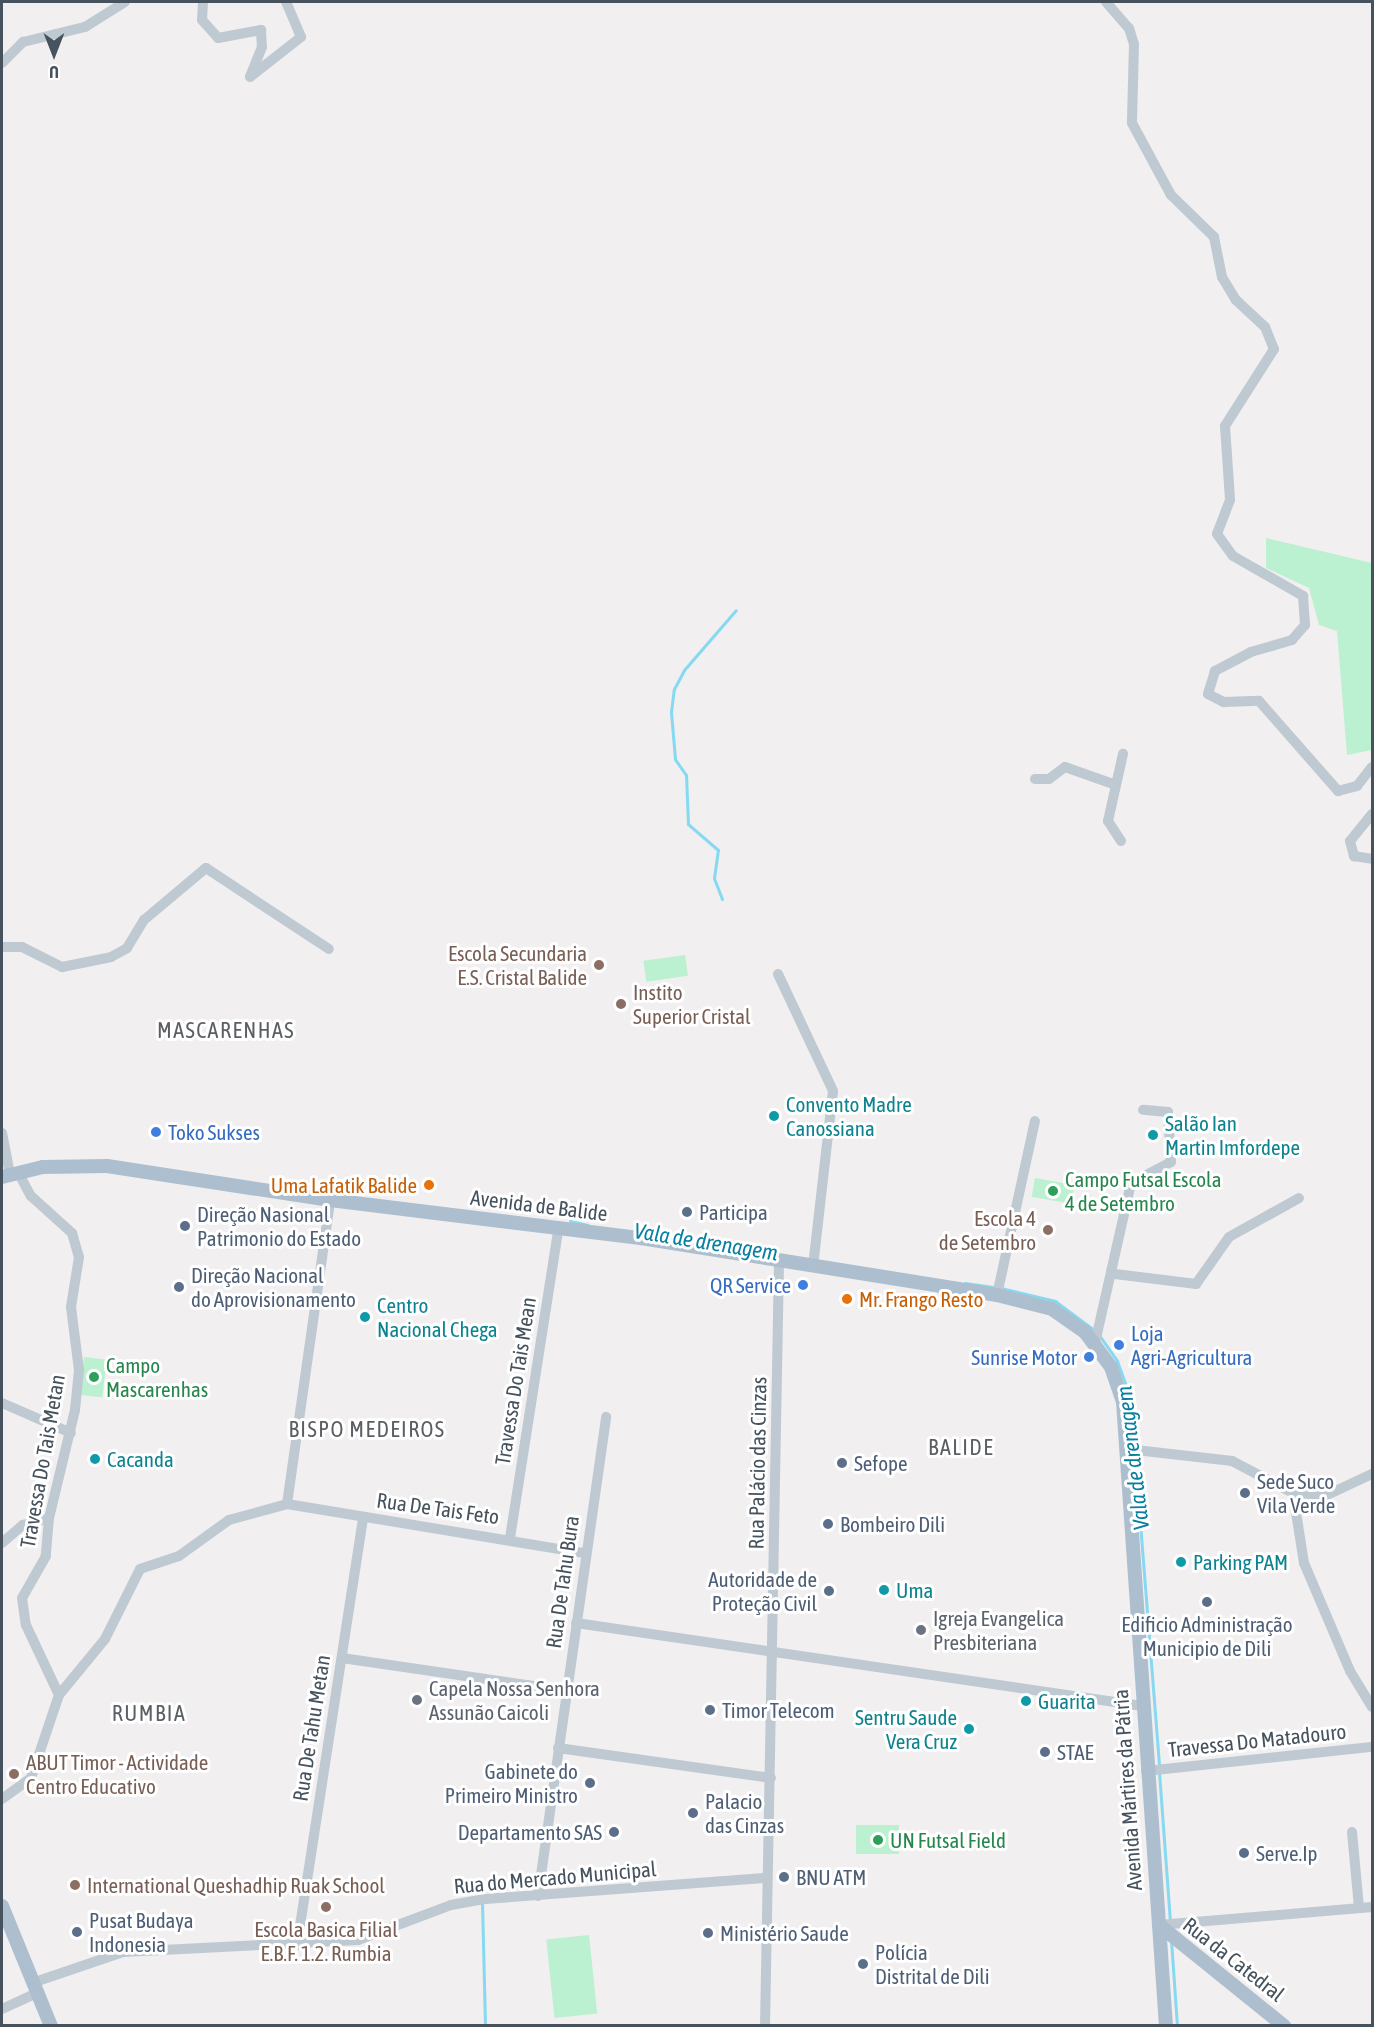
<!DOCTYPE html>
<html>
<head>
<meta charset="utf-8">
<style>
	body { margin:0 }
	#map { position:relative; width:1374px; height:2027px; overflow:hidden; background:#f1efef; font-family:"Asap Condensed",sans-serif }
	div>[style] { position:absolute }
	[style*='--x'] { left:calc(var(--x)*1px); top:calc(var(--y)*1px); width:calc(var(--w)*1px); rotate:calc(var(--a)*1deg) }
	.green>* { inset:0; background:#bbf1d0; transform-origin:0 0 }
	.stream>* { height:3px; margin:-1.5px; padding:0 1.5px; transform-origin:1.5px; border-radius:1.5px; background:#86d9f0 }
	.minor>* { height:10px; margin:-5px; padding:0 5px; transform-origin:5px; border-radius:5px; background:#bec9d2 }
	.major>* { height:14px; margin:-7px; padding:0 7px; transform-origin:7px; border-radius:7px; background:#adbecf }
	.dots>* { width:16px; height:16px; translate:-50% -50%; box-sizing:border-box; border:3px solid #fff; border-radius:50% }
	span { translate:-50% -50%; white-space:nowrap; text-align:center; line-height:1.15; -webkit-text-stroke:6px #fff; paint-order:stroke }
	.education-label { font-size:21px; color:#785e54 }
	.right { translate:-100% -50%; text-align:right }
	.left { translate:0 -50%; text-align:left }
	.culture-label { font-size:21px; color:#0d838f }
	.shop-label { font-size:21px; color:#366cbe }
	.leisure-label { font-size:21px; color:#27864d }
	.food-label { font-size:21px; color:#c56008 }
	.street-label { font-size:21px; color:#46525d }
	.service-label { font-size:21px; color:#4e5e75 }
	.worship-label { font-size:21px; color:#5b616d }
	.neighbourhood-label { font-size:22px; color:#5b5f64; letter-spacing:1.5px }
	.water-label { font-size:22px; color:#067fa1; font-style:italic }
	.frame { position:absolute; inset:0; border:3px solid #46525d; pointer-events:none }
	.north { position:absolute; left:24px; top:24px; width:60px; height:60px; -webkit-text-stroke:4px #fff; paint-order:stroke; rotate:180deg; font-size:16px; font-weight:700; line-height:24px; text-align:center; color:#46525d }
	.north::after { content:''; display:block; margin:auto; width:21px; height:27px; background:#46525d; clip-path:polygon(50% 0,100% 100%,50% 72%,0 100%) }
</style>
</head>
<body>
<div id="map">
	<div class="green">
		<div style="clip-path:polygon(1266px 538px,1372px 563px,1372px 750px,1347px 755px,1337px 631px,1319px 625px,1309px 588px,1266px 568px)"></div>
		<div style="left:685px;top:955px;width:21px;height:42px;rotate:82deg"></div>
		<div style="left:1035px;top:1178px;width:40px;height:19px;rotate:10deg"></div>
		<div style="left:84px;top:1357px;width:23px;height:38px;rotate:7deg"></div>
		<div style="left:899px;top:1825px;width:29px;height:43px;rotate:90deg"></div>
		<div style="left:589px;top:1935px;width:79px;height:43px;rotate:84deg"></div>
	</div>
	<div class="stream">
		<div style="--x:722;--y:899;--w:22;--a:-111"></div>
		<div style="--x:714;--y:878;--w:28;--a:-82"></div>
		<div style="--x:718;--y:850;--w:40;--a:-139"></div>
		<div style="--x:688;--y:824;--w:49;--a:-92.3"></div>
		<div style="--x:686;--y:775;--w:19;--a:-125"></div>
		<div style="--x:675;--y:759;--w:47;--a:-94.9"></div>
		<div style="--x:671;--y:712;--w:23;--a:-83"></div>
		<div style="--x:674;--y:689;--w:21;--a:-62"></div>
		<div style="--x:684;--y:670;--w:79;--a:-49.1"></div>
		<div style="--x:570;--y:1221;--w:18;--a:13"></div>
		<div style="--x:965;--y:1283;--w:30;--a:8"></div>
		<div style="--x:1001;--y:1288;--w:56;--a:13.5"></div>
		<div style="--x:1055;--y:1301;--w:49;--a:36.6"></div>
		<div style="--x:1099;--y:1335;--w:32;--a:55"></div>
		<div style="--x:1117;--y:1361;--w:37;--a:70"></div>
		<div style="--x:1130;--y:1396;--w:371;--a:85.5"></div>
		<div style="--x:1159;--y:1772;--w:149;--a:85.8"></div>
		<div style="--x:482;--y:1902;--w:124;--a:88.6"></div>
		<div style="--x:1171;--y:1940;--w:86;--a:86"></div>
	</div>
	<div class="minor">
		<div style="--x:203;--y:2;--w:18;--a:93"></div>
		<div style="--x:202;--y:20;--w:24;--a:48"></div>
		<div style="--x:218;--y:38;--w:44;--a:-10.5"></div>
		<div style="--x:261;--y:30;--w:17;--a:87"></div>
		<div style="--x:262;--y:47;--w:32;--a:112"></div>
		<div style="--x:250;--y:77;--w:65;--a:-38.1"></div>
		<div style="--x:301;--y:37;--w:38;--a:-113"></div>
		<div style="--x:1106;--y:2;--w:35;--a:49"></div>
		<div style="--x:1129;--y:28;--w:17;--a:73"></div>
		<div style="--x:1134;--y:44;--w:79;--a:91.5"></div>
		<div style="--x:1132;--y:123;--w:82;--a:61.6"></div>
		<div style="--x:1171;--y:195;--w:60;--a:44.3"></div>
		<div style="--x:1214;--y:237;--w:41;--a:78.7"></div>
		<div style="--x:1222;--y:277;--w:27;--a:59"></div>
		<div style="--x:1236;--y:300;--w:40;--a:43"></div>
		<div style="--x:1265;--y:327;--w:24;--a:68"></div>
		<div style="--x:1274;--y:349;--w:91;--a:122.5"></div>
		<div style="--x:1225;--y:426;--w:74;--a:86.1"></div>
		<div style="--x:1230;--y:500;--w:36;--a:111"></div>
		<div style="--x:1217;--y:534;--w:27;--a:54"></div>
		<div style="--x:1233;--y:556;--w:81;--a:29.7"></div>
		<div style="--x:1303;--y:596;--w:29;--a:86"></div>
		<div style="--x:1305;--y:625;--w:20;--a:131"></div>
		<div style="--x:1292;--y:640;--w:43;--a:163.7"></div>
		<div style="--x:1251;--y:652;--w:41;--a:152.2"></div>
		<div style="--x:1215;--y:671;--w:24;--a:107"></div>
		<div style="--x:1208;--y:694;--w:18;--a:27"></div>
		<div style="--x:1224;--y:702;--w:35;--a:-2"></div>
		<div style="--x:1259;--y:701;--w:120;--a:48.7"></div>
		<div style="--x:1338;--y:791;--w:20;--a:-15"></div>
		<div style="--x:1357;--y:786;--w:24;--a:-52"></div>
		<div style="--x:2;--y:63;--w:30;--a:-45"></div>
		<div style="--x:23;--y:42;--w:64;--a:-13.6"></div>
		<div style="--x:85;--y:27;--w:47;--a:-32"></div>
		<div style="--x:1035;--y:779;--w:14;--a:0"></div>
		<div style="--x:1049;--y:779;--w:20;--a:-37"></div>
		<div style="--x:1065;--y:767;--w:54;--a:19.4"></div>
		<div style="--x:1372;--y:814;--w:35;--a:129"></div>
		<div style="--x:1350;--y:841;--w:16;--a:75"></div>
		<div style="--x:1354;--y:856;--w:18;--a:9"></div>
		<div style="--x:1121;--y:841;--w:24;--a:-123"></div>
		<div style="--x:1108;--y:821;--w:69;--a:-77.4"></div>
		<div style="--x:2;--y:947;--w:20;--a:0"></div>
		<div style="--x:22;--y:947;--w:45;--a:26.6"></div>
		<div style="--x:62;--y:967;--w:50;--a:-11.5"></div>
		<div style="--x:111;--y:957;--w:18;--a:-29"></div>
		<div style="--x:127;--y:948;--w:33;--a:-59"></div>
		<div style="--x:144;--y:920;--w:81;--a:-40"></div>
		<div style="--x:206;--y:868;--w:147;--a:33.4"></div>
		<div style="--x:778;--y:974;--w:129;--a:64.8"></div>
		<div style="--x:833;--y:1091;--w:176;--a:96.5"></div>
		<div style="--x:2;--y:1133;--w:42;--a:79"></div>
		<div style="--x:18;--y:1172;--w:27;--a:62"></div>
		<div style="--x:31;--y:1196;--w:55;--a:42.1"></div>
		<div style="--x:72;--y:1233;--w:25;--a:74"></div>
		<div style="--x:79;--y:1257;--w:51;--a:99.1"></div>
		<div style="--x:71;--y:1307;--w:64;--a:82.8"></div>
		<div style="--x:79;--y:1370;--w:40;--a:95.7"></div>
		<div style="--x:75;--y:1410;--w:111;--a:103.5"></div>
		<div style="--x:49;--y:1518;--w:38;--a:95"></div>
		<div style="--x:46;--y:1556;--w:48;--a:119.7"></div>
		<div style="--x:22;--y:1598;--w:27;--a:82"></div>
		<div style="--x:26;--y:1625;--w:77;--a:64.8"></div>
		<div style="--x:1115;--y:1274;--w:82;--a:7"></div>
		<div style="--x:1196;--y:1284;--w:57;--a:-54.9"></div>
		<div style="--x:1229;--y:1237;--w:80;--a:-29.1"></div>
		<div style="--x:997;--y:1295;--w:178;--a:-77.7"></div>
		<div style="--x:1095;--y:1343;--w:164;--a:-77.3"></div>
		<div style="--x:1131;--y:1183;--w:45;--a:-27.7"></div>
		<div style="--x:1171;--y:1162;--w:50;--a:-93.4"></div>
		<div style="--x:1168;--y:1112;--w:25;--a:-175"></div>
		<div style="--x:2;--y:1403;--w:75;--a:23.5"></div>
		<div style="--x:1127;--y:1449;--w:106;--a:6.5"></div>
		<div style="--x:1232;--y:1461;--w:69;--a:27.7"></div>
		<div style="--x:1293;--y:1493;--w:34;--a:3"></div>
		<div style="--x:1327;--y:1495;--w:50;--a:-25"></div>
		<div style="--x:1293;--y:1493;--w:71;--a:81.1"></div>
		<div style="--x:1304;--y:1563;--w:117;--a:66.9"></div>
		<div style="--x:1350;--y:1671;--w:42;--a:58.6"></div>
		<div style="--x:287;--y:1504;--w:301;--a:9.4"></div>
		<div style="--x:510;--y:1538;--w:312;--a:-81.1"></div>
		<div style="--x:2;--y:1543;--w:28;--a:-41"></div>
		<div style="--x:23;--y:1525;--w:27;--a:-15"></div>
		<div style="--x:576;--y:1623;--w:572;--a:8.34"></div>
		<div style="--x:342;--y:1658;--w:227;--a:8.3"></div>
		<div style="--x:558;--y:1748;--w:215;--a:8"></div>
		<div style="--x:1146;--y:1771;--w:227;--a:-6.1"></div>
		<div style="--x:2;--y:1799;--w:36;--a:-36"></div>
		<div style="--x:31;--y:1778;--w:88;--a:-71.4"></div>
		<div style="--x:59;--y:1695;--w:72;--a:-50.6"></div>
		<div style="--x:105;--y:1639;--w:78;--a:-63.4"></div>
		<div style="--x:140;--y:1569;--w:41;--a:-18.4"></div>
		<div style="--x:179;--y:1556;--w:62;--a:-35.8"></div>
		<div style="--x:229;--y:1520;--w:60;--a:-15.4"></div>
		<div style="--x:287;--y:1504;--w:307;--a:-81.9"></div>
		<div style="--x:1352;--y:1832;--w:76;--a:84.7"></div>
		<div style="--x:538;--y:1896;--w:484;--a:-81.9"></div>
		<div style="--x:1159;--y:1925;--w:214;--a:-4.8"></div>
		<div style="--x:297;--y:1945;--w:433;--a:-81.2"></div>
		<div style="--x:35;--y:1982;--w:93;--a:-18.8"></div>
		<div style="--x:123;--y:1952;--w:235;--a:-2.9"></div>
		<div style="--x:358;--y:1940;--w:99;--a:-20.6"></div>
		<div style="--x:451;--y:1905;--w:35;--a:-10"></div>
		<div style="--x:485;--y:1899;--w:283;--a:-4.3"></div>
		<div style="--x:2;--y:2009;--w:41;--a:-24.7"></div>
		<div style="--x:765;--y:2026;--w:764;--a:-88.95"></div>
	</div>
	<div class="major">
		<div style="--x:2;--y:1177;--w:42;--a:-13.7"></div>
		<div style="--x:43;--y:1167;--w:64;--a:-0.9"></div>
		<div style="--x:107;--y:1166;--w:226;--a:8.7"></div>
		<div style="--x:330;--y:1200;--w:313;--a:7"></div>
		<div style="--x:641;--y:1238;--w:361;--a:9.1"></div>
		<div style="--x:997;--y:1295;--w:57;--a:14.3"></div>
		<div style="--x:1052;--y:1309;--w:40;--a:34.9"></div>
		<div style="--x:1085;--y:1332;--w:44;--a:53.4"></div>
		<div style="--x:1111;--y:1367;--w:37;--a:71"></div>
		<div style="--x:1123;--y:1402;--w:625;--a:86.06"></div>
		<div style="--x:2;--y:1906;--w:130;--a:67.8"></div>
		<div style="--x:1159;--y:1925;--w:161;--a:38.9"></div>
	</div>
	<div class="dots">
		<div style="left:599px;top:965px;background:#8d6e63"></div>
		<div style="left:621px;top:1004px;background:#8d6e63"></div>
		<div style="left:774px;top:1116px;background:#0f9aa8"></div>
		<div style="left:156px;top:1132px;background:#3f7fe0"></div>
		<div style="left:1153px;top:1135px;background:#0f9aa8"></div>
		<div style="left:429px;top:1185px;background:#e8710a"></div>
		<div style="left:1053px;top:1191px;background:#2e9e5b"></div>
		<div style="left:687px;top:1212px;background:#5c6f8a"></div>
		<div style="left:185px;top:1226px;background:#5c6f8a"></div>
		<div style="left:1048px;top:1230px;background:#8d6e63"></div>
		<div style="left:803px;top:1285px;background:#3f7fe0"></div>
		<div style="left:179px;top:1287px;background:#5c6f8a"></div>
		<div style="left:847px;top:1299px;background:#e8710a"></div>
		<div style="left:365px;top:1317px;background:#0f9aa8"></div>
		<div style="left:1119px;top:1345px;background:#3f7fe0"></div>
		<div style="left:1089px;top:1357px;background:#3f7fe0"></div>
		<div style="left:94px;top:1377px;background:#2e9e5b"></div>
		<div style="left:95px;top:1459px;background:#0f9aa8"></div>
		<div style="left:842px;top:1463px;background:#5c6f8a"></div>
		<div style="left:1245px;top:1493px;background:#5c6f8a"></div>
		<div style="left:828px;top:1524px;background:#5c6f8a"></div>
		<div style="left:1181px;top:1562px;background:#0f9aa8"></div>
		<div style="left:884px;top:1590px;background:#0f9aa8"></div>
		<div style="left:829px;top:1591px;background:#5c6f8a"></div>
		<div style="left:1207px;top:1602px;background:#5c6f8a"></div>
		<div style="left:921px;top:1630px;background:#6b7280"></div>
		<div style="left:417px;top:1700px;background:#6b7280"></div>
		<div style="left:1026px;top:1701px;background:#0f9aa8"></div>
		<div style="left:710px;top:1710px;background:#5c6f8a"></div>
		<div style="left:969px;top:1729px;background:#0f9aa8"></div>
		<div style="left:1045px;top:1752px;background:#5c6f8a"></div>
		<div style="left:14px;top:1774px;background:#8d6e63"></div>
		<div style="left:590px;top:1783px;background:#5c6f8a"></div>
		<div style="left:693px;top:1813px;background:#5c6f8a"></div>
		<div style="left:614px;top:1832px;background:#5c6f8a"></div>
		<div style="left:878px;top:1840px;background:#2e9e5b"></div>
		<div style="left:1244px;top:1853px;background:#5c6f8a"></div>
		<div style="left:784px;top:1877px;background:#5c6f8a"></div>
		<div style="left:75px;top:1885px;background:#8d6e63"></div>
		<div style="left:326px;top:1907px;background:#8d6e63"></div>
		<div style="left:77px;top:1932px;background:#5c6f8a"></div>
		<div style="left:708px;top:1933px;background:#5c6f8a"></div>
		<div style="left:863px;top:1964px;background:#5c6f8a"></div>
	</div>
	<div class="education-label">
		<span class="right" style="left:587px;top:965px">Escola Secundaria<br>E.S. Cristal Balide</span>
		<span class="left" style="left:633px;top:1004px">Instito<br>Superior Cristal</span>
		<span class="right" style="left:1036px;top:1230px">Escola 4<br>de Setembro</span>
		<span class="left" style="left:26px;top:1774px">ABUT Timor - Actividade<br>Centro Educativo</span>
		<span class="left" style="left:87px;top:1885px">International Queshadhip Ruak School</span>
		<span style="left:326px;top:1941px">Escola Basica Filial<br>E.B.F. 1.2. Rumbia</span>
	</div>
	<div class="culture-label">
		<span class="left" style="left:786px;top:1116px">Convento Madre<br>Canossiana</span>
		<span class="left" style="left:1165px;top:1135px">Salão Ian<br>Martin Imfordepe</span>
		<span class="left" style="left:377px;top:1317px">Centro<br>Nacional Chega</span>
		<span class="left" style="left:107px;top:1459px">Cacanda</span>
		<span class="left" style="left:1193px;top:1562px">Parking PAM</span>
		<span class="left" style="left:896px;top:1590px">Uma</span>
		<span class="left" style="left:1038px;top:1701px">Guarita</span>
		<span class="right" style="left:957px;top:1729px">Sentru Saude<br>Vera Cruz</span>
	</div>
	<div class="shop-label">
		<span class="left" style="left:168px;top:1132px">Toko Sukses</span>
		<span class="right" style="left:791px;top:1285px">QR Service</span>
		<span class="left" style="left:1131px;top:1345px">Loja<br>Agri-Agricultura</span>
		<span class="right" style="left:1077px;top:1357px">Sunrise Motor</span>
	</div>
	<div class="leisure-label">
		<span class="left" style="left:1065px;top:1191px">Campo Futsal Escola<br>4 de Setembro</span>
		<span class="left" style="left:106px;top:1377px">Campo<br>Mascarenhas</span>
		<span class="left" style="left:890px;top:1840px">UN Futsal Field</span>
	</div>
	<div class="food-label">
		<span class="right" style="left:417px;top:1185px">Uma Lafatik Balide</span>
		<span class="left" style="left:859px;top:1299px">Mr. Frango Resto</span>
	</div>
	<div class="street-label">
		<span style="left:539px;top:1205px;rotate:7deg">Avenida de Balide</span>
		<span style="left:515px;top:1381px;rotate:-81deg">Travessa Do Tais Mean</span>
		<span style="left:42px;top:1461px;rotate:-80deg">Travessa Do Tais Metan</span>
		<span style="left:757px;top:1463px;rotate:-89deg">Rua Palácio das Cinzas</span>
		<span style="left:438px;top:1508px;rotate:8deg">Rua De Tais Feto</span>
		<span style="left:562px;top:1582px;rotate:-82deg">Rua De Tahu Bura</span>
		<span style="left:311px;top:1728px;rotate:-81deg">Rua De Tahu Metan</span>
		<span style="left:1257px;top:1740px;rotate:-6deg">Travessa Do Matadouro</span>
		<span style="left:1127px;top:1790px;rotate:-94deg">Avenida Mártires da Pátria</span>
		<span style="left:555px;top:1877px;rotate:-5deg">Rua do Mercado Municipal</span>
		<span style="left:1234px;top:1959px;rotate:38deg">Rua da Catedral</span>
	</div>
	<div class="service-label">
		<span class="left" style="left:699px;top:1212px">Participa</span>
		<span class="left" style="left:197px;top:1226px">Direção Nasional<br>Patrimonio do Estado</span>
		<span class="left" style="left:191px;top:1287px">Direção Nacional<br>do Aprovisionamento</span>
		<span class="left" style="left:854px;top:1463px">Sefope</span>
		<span class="left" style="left:1257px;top:1493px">Sede Suco<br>Vila Verde</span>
		<span class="left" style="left:840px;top:1524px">Bombeiro Dili</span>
		<span class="right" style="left:817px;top:1591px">Autoridade de<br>Proteção Civil</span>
		<span style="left:1207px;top:1636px">Edificio Administração<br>Municipio de Dili</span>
		<span class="left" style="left:722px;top:1710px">Timor Telecom</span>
		<span class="left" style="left:1057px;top:1752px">STAE</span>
		<span class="right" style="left:578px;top:1783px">Gabinete do<br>Primeiro Ministro</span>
		<span class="left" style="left:705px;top:1813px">Palacio<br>das Cinzas</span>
		<span class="right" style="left:602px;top:1832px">Departamento SAS</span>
		<span class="left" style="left:1256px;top:1853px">Serve.Ip</span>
		<span class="left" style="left:796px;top:1877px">BNU ATM</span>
		<span class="left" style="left:89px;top:1932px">Pusat Budaya<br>Indonesia</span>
		<span class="left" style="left:720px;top:1933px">Ministério Saude</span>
		<span class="left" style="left:875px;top:1964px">Polícia<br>Distrital de Dili</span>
	</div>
	<div class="worship-label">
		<span class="left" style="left:933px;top:1630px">Igreja Evangelica<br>Presbiteriana</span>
		<span class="left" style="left:429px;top:1700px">Capela Nossa Senhora<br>Assunão Caicoli</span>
	</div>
	<div class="neighbourhood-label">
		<span style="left:226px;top:1031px">MASCARENHAS</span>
		<span style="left:367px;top:1430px">BISPO MEDEIROS</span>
		<span style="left:961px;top:1448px">BALIDE</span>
		<span style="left:149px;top:1714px">RUMBIA</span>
	</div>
	<div class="water-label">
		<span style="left:706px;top:1242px;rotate:9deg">Vala de drenagem</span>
		<span style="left:1133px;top:1458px;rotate:-97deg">Vala de drenagem</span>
	</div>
	<div class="frame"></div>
	<div class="north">U</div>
</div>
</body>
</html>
